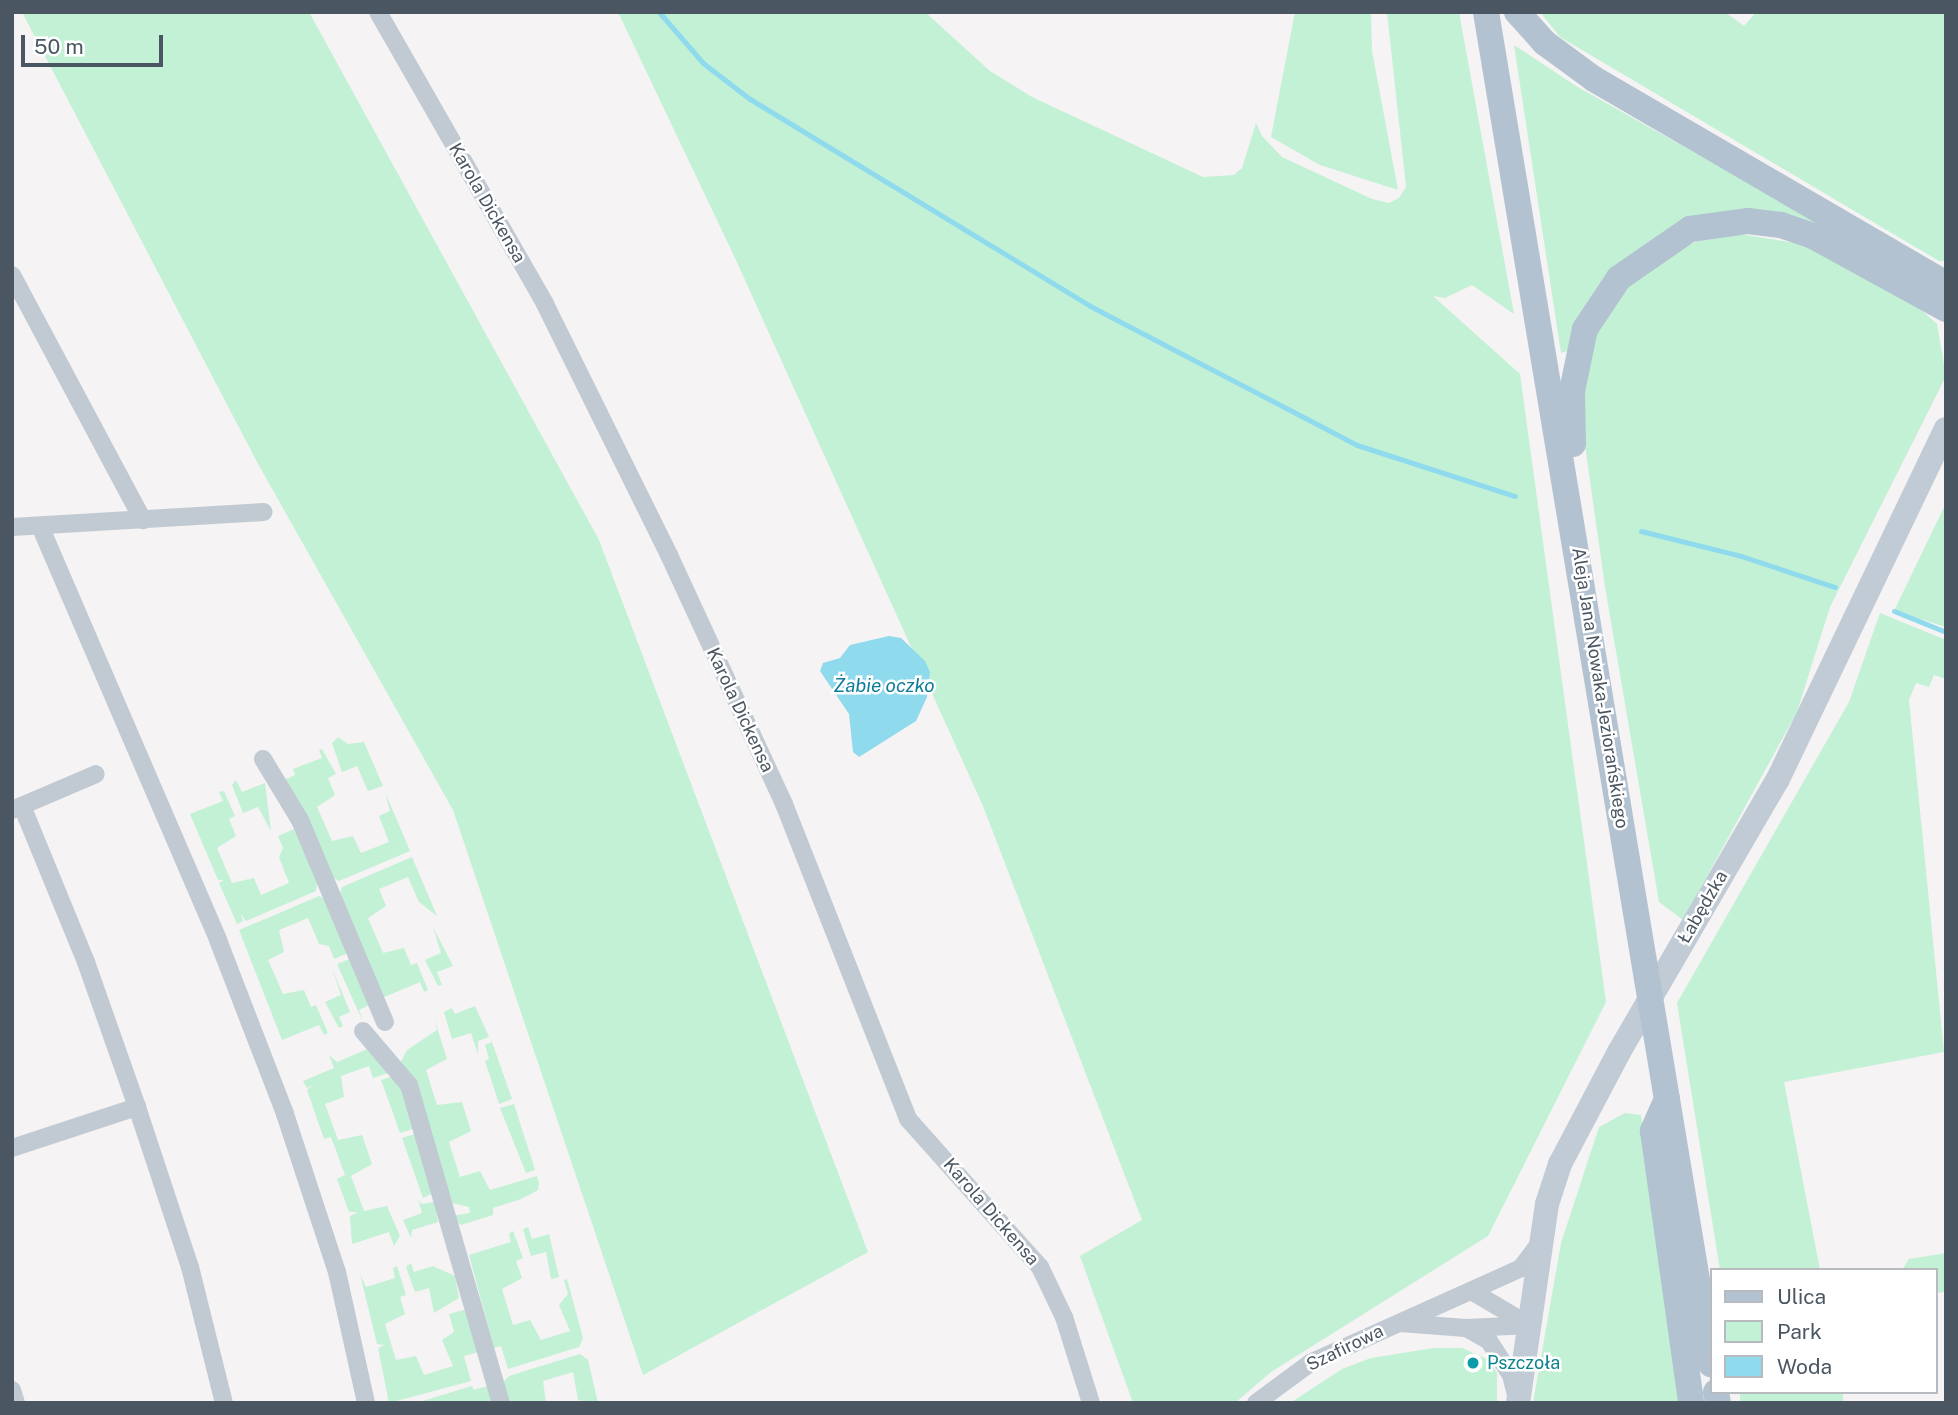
<!DOCTYPE html>
<html>
<head>
<meta charset="utf-8">
<style>
	body { margin:0 }
	#map { position:relative; width:1958px; height:1415px; overflow:hidden; background:#f5f3f3; font-family:"Public Sans",sans-serif }
	div>[style] { position:absolute }
	[style*='--x'] { left:calc(var(--x)*1px); top:calc(var(--y)*1px); width:calc(var(--w)*1px); rotate:calc(var(--a)*1deg) }
	.green>* { inset:0; background:#c3f1d5; transform-origin:0 0 }
	.water>* { inset:0; background:#90daee }
	.stream>* { height:5px; margin:-2.5px; padding:0 2.5px; transform-origin:2.5px; border-radius:2.5px; background:#90daee }
	.street>* { height:18px; margin:-9px; padding:0 9px; transform-origin:9px; border-radius:9px; background:#c1cad2 }
	.secondary>* { height:24px; margin:-12px; padding:0 12px; transform-origin:12px; border-radius:12px; background:#c1cbd6 }
	.primary>* { height:26px; margin:-13px; padding:0 13px; transform-origin:13px; border-radius:13px; background:#b3c2d1 }
	.dots>* { width:19px; height:19px; translate:-50% -50%; box-sizing:border-box; border:4px solid #fff; border-radius:50% }
	span { translate:-50% -50%; white-space:nowrap; text-align:center; line-height:1.15; -webkit-text-stroke:5px #fff; paint-order:stroke }
	.street-label { font-size:18px; color:#4a5661 }
	.culture-label { font-size:18px; color:#0d838f }
	.left { translate:0 -50%; text-align:left }
	.water-label { font-size:19px; color:#0c7c9b; font-style:italic }
	.frame { position:absolute; inset:0; border:14px solid #4a5661; pointer-events:none }
	.legend { position:absolute; left:1710px; top:1268px; width:228px; height:126px; box-sizing:border-box; background:#fff; border:2px solid #b7bbc0; margin:0; padding:9px 12px; list-style:none; font-size:21px; color:#4a5661 }
	.legend li { display:flex; align-items:center; gap:14px; height:35px }
	.legend b { width:35px; border:2px solid #b7bbc0 }
	.scale { position:absolute; left:21px; top:35px; width:142px; height:32px; box-sizing:border-box; border:4px solid #4a5661; border-top:0; padding-left:9px; font-size:21px; line-height:24px; white-space:nowrap; color:#4a5661; -webkit-text-stroke:5px #fff; paint-order:stroke }
</style>
</head>
<body>
<div id="map">
	<div class="green">
		<div style="clip-path:polygon(22px 12px,309px 12px,599px 540px,868px 1252px,643px 1375px,453px 810px,257px 462px)"></div>
		<div style="clip-path:polygon(618px 12px,925px 12px,990px 71px,1032px 97px,1203px 177px,1234px 175px,1242px 168px,1256px 123px,1262px 136px,1282px 157px,1372px 199px,1389px 203px,1399px 198px,1406px 187px,1387px 12px,1459px 12px,1514px 314px,1472px 285px,1445px 298px,1433px 296px,1520px 374px,1606px 1002px,1488px 1236px,1271px 1372px,1235px 1403px,1133px 1403px,1080px 1256px,1142px 1220px,983px 806px,735px 258px)"></div>
		<div style="clip-path:polygon(1295px 12px,1371px 12px,1372px 51px,1398px 190px,1320px 165px,1271px 137px)"></div>
		<div style="clip-path:polygon(1540px 12px,1725px 12px,1744px 26px,1756px 12px,1946px 12px,1946px 261px,1939px 261px,1560px 37px)"></div>
		<div style="clip-path:polygon(1514px 45px,1576px 86px,1946px 294px,1840px 241px,1698px 220px,1577px 325px,1567px 351px,1561px 353px)"></div>
		<div style="clip-path:polygon(1739px 234px,1808px 245px,1906px 296px,1937px 324px,1946px 376px,1830px 607px,1797px 712px,1683px 920px,1659px 902px,1605px 587px,1581px 417px,1587px 353px,1612px 305px,1635px 278px,1660px 259px,1702px 239px)"></div>
		<div style="clip-path:polygon(1946px 503px,1946px 627px,1894px 611px)"></div>
		<div style="clip-path:polygon(1880px 613px,1946px 640px,1946px 679px,1934px 675px,1929px 687px,1916px 683px,1909px 700px,1944px 1052px,1784px 1082px,1820px 1270px,1720px 1270px,1677px 1003px,1849px 702px)"></div>
		<div style="clip-path:polygon(338px 737px,348px 744px,364px 742px,383px 786px,368px 791px,357px 766px,342px 772px,332px 743px)"></div>
		<div style="clip-path:polygon(322px 749px,336px 774px,328px 778px,335px 795px,317px 807px,332px 841px,353px 836px,361px 853px,389px 842px,379px 816px,390px 811px,385px 792px,410px 851px,339px 881px,330px 876px,284px 780px,295px 775px,293px 769px,322px 758px,319px 750px)"></div>
		<div style="clip-path:polygon(236px 780px,242px 792px,265px 783px,271px 831px,258px 807px,243px 813px,232px 785px)"></div>
		<div style="clip-path:polygon(224px 791px,235px 816px,229px 819px,236px 836px,217px 848px,232px 883px,254px 878px,261px 895px,289px 883px,279px 857px,283px 848px,278px 836px,296px 828px,317px 883px,316px 891px,246px 921px,241px 914px,243px 921px,237px 924px,219px 883px,224px 880px,218px 880px,190px 814px,223px 801px,219px 792px)"></div>
		<div style="clip-path:polygon(412px 857px,437px 916px,419px 902px,408px 877px,379px 889px,386px 906px,368px 918px,383px 953px,404px 948px,411px 965px,417px 963px,428px 990px,424px 992px,420px 982px,382px 998px,339px 897px,342px 887px)"></div>
		<div style="clip-path:polygon(319px 896px,328px 901px,350px 952px,334px 959px,329px 946px,319px 944px,308px 918px,279px 930px,284px 952px,268px 960px,283px 994px,304px 990px,311px 1007px,316px 1005px,328px 1033px,324px 1035px,319px 1025px,282px 1040px,239px 930px)"></div>
		<div style="clip-path:polygon(433px 927px,453px 966px,437px 972px,442px 985px,438px 986px,425px 960px,441px 953px)"></div>
		<div style="clip-path:polygon(352px 958px,371px 1004px,359px 1010px,363px 1022px,337px 964px)"></div>
		<div style="clip-path:polygon(332px 968px,350px 1012px,339px 1017px,343px 1026px,339px 1028px,325px 1002px,341px 995px)"></div>
		<div style="clip-path:polygon(475px 1006px,489px 1037px,478px 1041px,478px 1054px,471px 1033px,452px 1039px,444px 1012px,452px 1008px,455px 1014px)"></div>
		<div style="clip-path:polygon(434px 1018px,447px 1059px,426px 1070px,437px 1105px,462px 1102px,471px 1131px,449px 1142px,460px 1177px,480px 1171px,490px 1190px,537px 1176px,539px 1184px,538px 1190px,521px 1199px,493px 1208px,493px 1215px,461px 1225px,451px 1216px,470px 1213px,469px 1207px,448px 1202px,400px 1064px,407px 1050px,437px 1030px)"></div>
		<div style="clip-path:polygon(492px 1042px,512px 1099px,499px 1104px,485px 1061px,489px 1059px,485px 1045px)"></div>
		<div style="clip-path:polygon(370px 1048px,391px 1072px,373px 1078px,369px 1066px,341px 1076px,344px 1097px,325px 1104px,338px 1140px,362px 1135px,372px 1164px,351px 1176px,364px 1211px,387px 1206px,400px 1236px,394px 1246px,389px 1232px,352px 1244px,350px 1216px,358px 1212px,349px 1212px,337px 1179px,345px 1175px,342px 1167px,331px 1137px,324px 1139px,307px 1090px,313px 1085px,307px 1088px,303px 1081px,334px 1068px,329px 1055px,337px 1062px)"></div>
		<div style="clip-path:polygon(394px 1076px,404px 1088px,416px 1128px,400px 1133px,381px 1080px)"></div>
		<div style="clip-path:polygon(514px 1104px,535px 1170px,526px 1173px,500px 1108px)"></div>
		<div style="clip-path:polygon(1625px 1113px,1641px 1115px,1680px 1403px,1533px 1403px,1561px 1243px,1599px 1127px)"></div>
		<div style="clip-path:polygon(418px 1133px,433px 1193px,423px 1198px,402px 1138px)"></div>
		<div style="clip-path:polygon(418px 1199px,421px 1204px,435px 1202px,438px 1222px,412px 1230px,411px 1238px,403px 1220px,422px 1213px)"></div>
		<div style="clip-path:polygon(528px 1227px,532px 1239px,549px 1234px,559px 1277px,551px 1279px,546px 1252px,531px 1256px,523px 1229px)"></div>
		<div style="clip-path:polygon(513px 1231px,523px 1258px,516px 1261px,522px 1278px,502px 1289px,513px 1325px,530px 1320px,541px 1340px,570px 1331px,559px 1305px,568px 1294px,564px 1280px,567px 1279px,583px 1338px,579px 1347px,508px 1369px,501px 1346px,494px 1348px,469px 1255px,511px 1242px,509px 1234px)"></div>
		<div style="clip-path:polygon(1946px 1253px,1946px 1292px,1935px 1293px,1935px 1270px,1902px 1270px,1909px 1259px)"></div>
		<div style="clip-path:polygon(411px 1263px,414px 1272px,433px 1266px,455px 1276px,459px 1298px,434px 1313px,429px 1288px,415px 1292px,406px 1267px)"></div>
		<div style="clip-path:polygon(397px 1266px,406px 1295px,400px 1297px,405px 1314px,385px 1324px,396px 1360px,416px 1356px,424px 1375px,453px 1366px,442px 1340px,454px 1332px,449px 1314px,471px 1308px,482px 1351px,464px 1356px,471px 1381px,389px 1403px,378px 1348px,385px 1345px,377px 1344px,360px 1274px,366px 1287px,395px 1278px,393px 1268px)"></div>
		<div style="clip-path:polygon(1434px 1348px,1462px 1348px,1489px 1360px,1497px 1373px,1497px 1403px,1290px 1403px,1342px 1369px,1371px 1358px)"></div>
		<div style="clip-path:polygon(580px 1354px,588px 1360px,598px 1403px,578px 1400px,573px 1372px,543px 1381px,546px 1403px,508px 1403px,503px 1382px,509px 1376px)"></div>
		<div style="clip-path:polygon(491px 1385px,496px 1403px,416px 1403px,472px 1386px,474px 1390px)"></div>
		<div style="left:1740px;top:1392px;width:103px;height:11px"></div>
	</div>
	<div class="water">
		<div style="clip-path:polygon(889px 636px,901px 638px,925px 661px,930px 672px,927px 697px,916px 721px,859px 757px,853px 752px,849px 714px,820px 671px,823px 663px,840px 658px,850px 645px)"></div>
	</div>
	<div class="stream">
		<div style="--x:659;--y:12;--w:67;--a:49.2"></div>
		<div style="--x:703;--y:63;--w:59;--a:37.5"></div>
		<div style="--x:750;--y:99;--w:398;--a:31.3"></div>
		<div style="--x:1090;--y:306;--w:301;--a:27.5"></div>
		<div style="--x:1357;--y:445;--w:166;--a:17.9"></div>
		<div style="--x:1641;--y:531;--w:103;--a:14"></div>
		<div style="--x:1741;--y:556;--w:99;--a:18.3"></div>
		<div style="--x:1894;--y:611;--w:56;--a:22"></div>
	</div>
	<div class="street">
		<div style="--x:378;--y:12;--w:336;--a:60.2"></div>
		<div style="--x:545;--y:304;--w:280;--a:63.7"></div>
		<div style="--x:669;--y:555;--w:274;--a:65.2"></div>
		<div style="--x:784;--y:804;--w:339;--a:68.5"></div>
		<div style="--x:908;--y:1119;--w:198;--a:48.3"></div>
		<div style="--x:1040;--y:1267;--w:55;--a:64.4"></div>
		<div style="--x:1064;--y:1317;--w:90;--a:72.6"></div>
		<div style="--x:12;--y:275;--w:278;--a:61.9"></div>
		<div style="--x:40;--y:526;--w:451;--a:66.7"></div>
		<div style="--x:218;--y:940;--w:186;--a:68.9"></div>
		<div style="--x:285;--y:1114;--w:166;--a:71.8"></div>
		<div style="--x:337;--y:1272;--w:134;--a:77.5"></div>
		<div style="--x:12;--y:527;--w:252;--a:-3.4"></div>
		<div style="--x:263;--y:759;--w:71;--a:58.8"></div>
		<div style="--x:300;--y:820;--w:219;--a:67.2"></div>
		<div style="--x:22;--y:806;--w:169;--a:67.7"></div>
		<div style="--x:86;--y:962;--w:154;--a:70.6"></div>
		<div style="--x:137;--y:1107;--w:169;--a:71.7"></div>
		<div style="--x:190;--y:1267;--w:140;--a:76"></div>
		<div style="--x:12;--y:810;--w:91;--a:-23.2"></div>
		<div style="--x:363;--y:1031;--w:71;--a:49.6"></div>
		<div style="--x:409;--y:1085;--w:331;--a:73.9"></div>
		<div style="--x:12;--y:1148;--w:132;--a:-18.2"></div>
		<div style="--x:1473;--y:1292;--w:65;--a:30.5"></div>
		<div style="--x:1400;--y:1323;--w:66;--a:4.3"></div>
		<div style="--x:1466;--y:1328;--w:63;--a:-2.7"></div>
		<div style="--x:1466;--y:1328;--w:26;--a:29"></div>
		<div style="--x:1489;--y:1341;--w:40;--a:57.1"></div>
		<div style="--x:1511;--y:1375;--w:21;--a:76"></div>
		<div style="--x:12;--y:1390;--w:14;--a:73"></div>
		<div style="--x:1256;--y:1403;--w:67;--a:-36.5"></div>
		<div style="--x:1310;--y:1363;--w:231;--a:-24.2"></div>
		<div style="--x:1521;--y:1268;--w:30;--a:-53"></div>
	</div>
	<div class="secondary">
		<div style="--x:1518;--y:1403;--w:201;--a:-81.7"></div>
		<div style="--x:1547;--y:1204;--w:42;--a:-72"></div>
		<div style="--x:1560;--y:1164;--w:127;--a:-62.2"></div>
		<div style="--x:1619;--y:1052;--w:316;--a:-59.8"></div>
		<div style="--x:1778;--y:779;--w:388;--a:-64.4"></div>
	</div>
	<div class="primary">
		<div style="--x:1486;--y:12;--w:1371;--a:80.55"></div>
		<div style="--x:1517;--y:12;--w:42;--a:47.9"></div>
		<div style="--x:1545;--y:43;--w:61;--a:36.3"></div>
		<div style="--x:1594;--y:79;--w:407;--a:30.2"></div>
		<div style="--x:1573;--y:444;--w:53;--a:-91.1"></div>
		<div style="--x:1572;--y:391;--w:63;--a:-78.2"></div>
		<div style="--x:1585;--y:329;--w:61;--a:-56.3"></div>
		<div style="--x:1619;--y:278;--w:86;--a:-34.6"></div>
		<div style="--x:1690;--y:229;--w:59;--a:-7.9"></div>
		<div style="--x:1748;--y:221;--w:33;--a:7"></div>
		<div style="--x:1781;--y:225;--w:34;--a:19"></div>
		<div style="--x:1813;--y:236;--w:152;--a:28.8"></div>
		<div style="--x:1667;--y:1099;--w:35;--a:114"></div>
		<div style="--x:1653;--y:1131;--w:275;--a:82"></div>
		<div style="--x:1716;--y:1392;--w:11;--a:80"></div>
	</div>
	<div class="dots">
		<div style="left:1473px;top:1363px;background:#0f9aa8"></div>
	</div>
	<div class="street-label">
		<span style="left:487px;top:203px;rotate:60deg">Karola Dickensa</span>
		<span style="left:1600px;top:688px;rotate:81deg">Aleja Jana Nowaka-Jeziorańskiego</span>
		<span style="left:740px;top:710px;rotate:65deg">Karola Dickensa</span>
		<span style="left:1703px;top:907px;rotate:-60deg">Łabędzka</span>
		<span style="left:991px;top:1212px;rotate:49deg">Karola Dickensa</span>
		<span style="left:1345px;top:1348px;rotate:-26deg">Szafirowa</span>
	</div>
	<div class="culture-label">
		<span class="left" style="left:1487px;top:1363px">Pszczoła</span>
	</div>
	<div class="water-label">
		<span style="left:884px;top:686px">Żabie oczko</span>
	</div>
	<div class="frame"></div>
	<ul class="legend">
	<li><b style="height:9px;background:#b3c2d1"></b>Ulica</li>
	<li><b style="height:19px;background:#c3f1d5"></b>Park</li>
	<li><b style="height:19px;background:#90daee"></b>Woda</li>
	</ul>
	<div class="scale">50 m</div>
</div>
</body>
</html>
